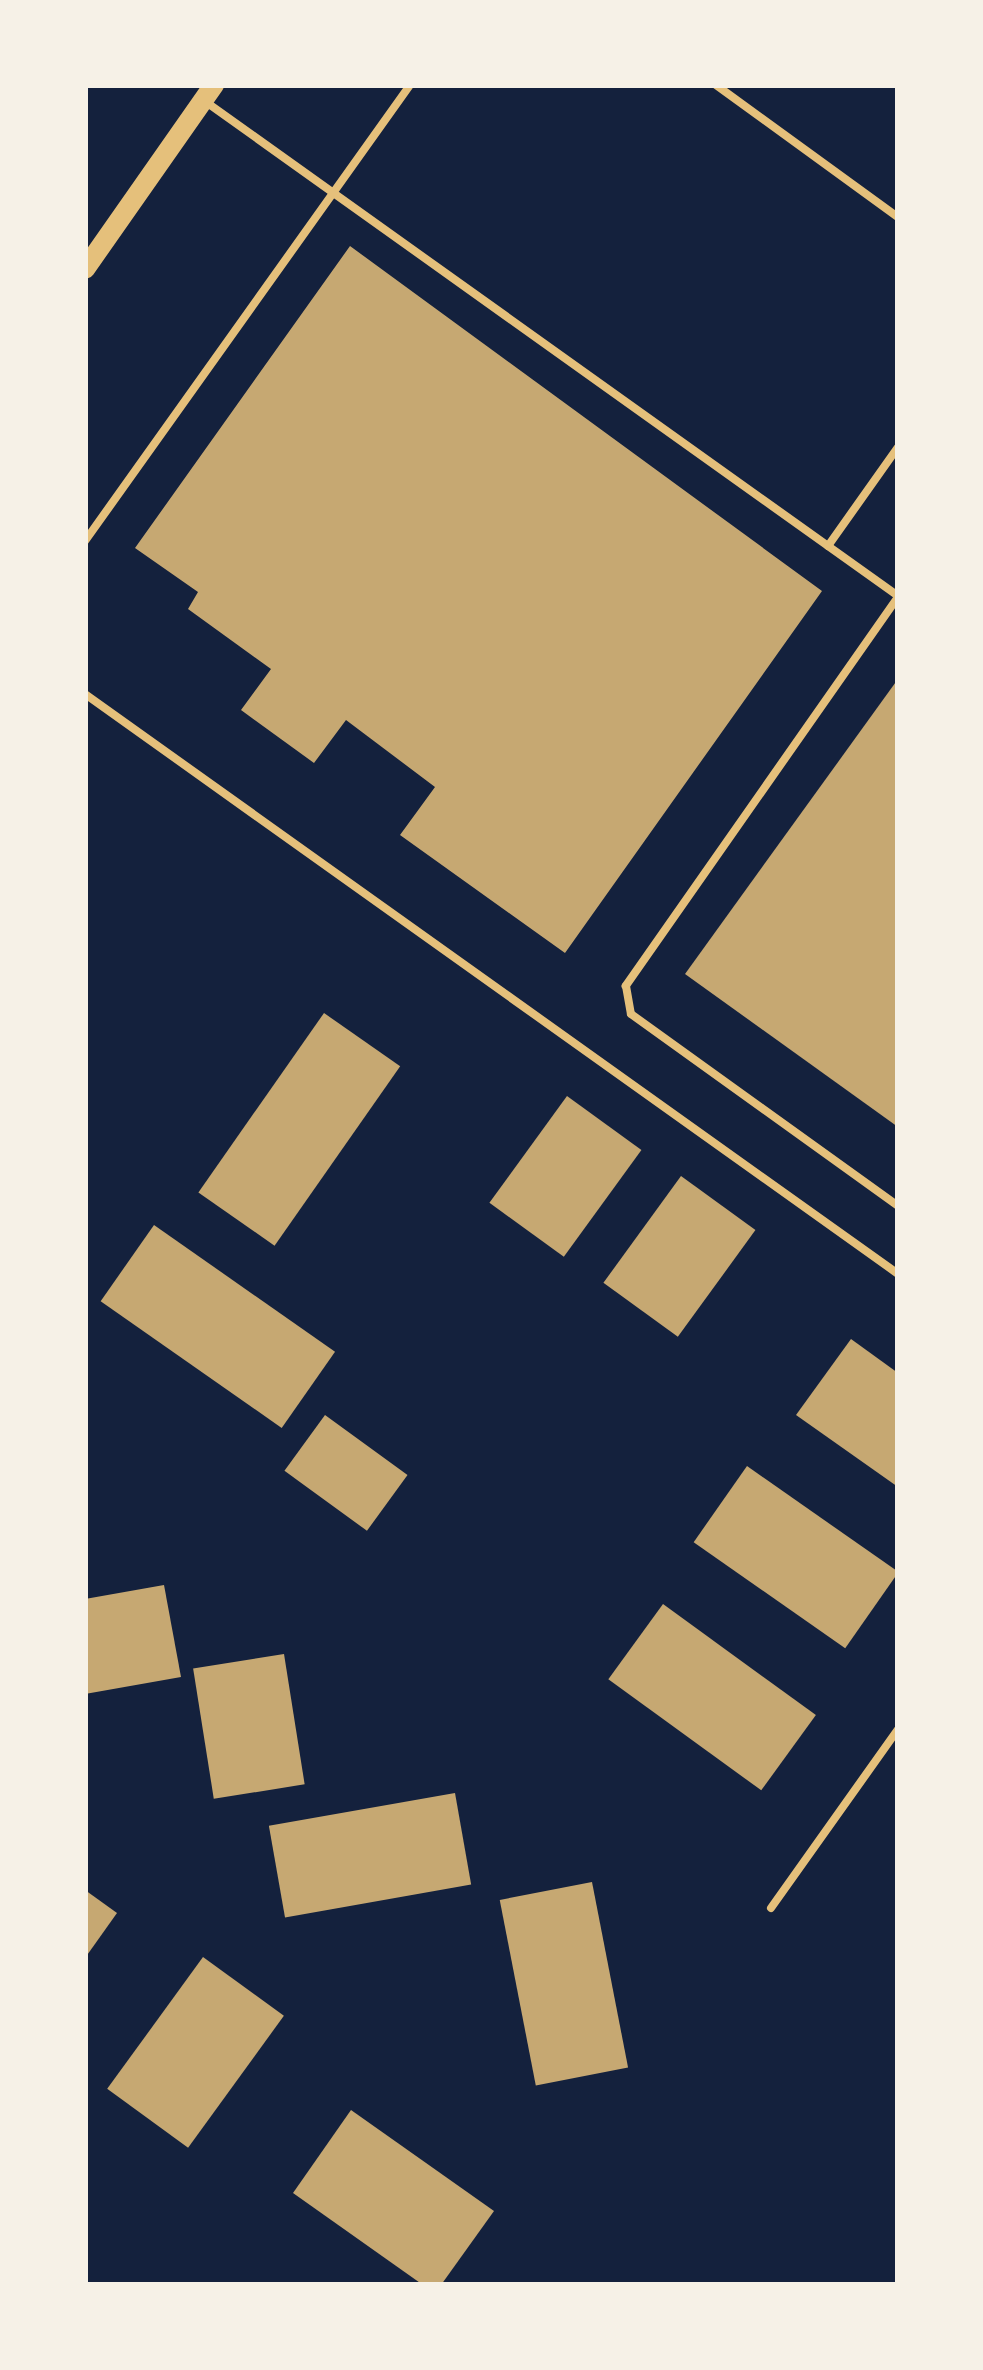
<!DOCTYPE html>
<html>
<head>
<meta charset="utf-8">
<style>
	body { margin:0 }
	#map { position:relative; width:983px; height:2370px; overflow:hidden; background:#14213d; font-family:Arial,sans-serif }
	div>[style] { position:absolute }
	[style*='--x'] { left:calc(var(--x)*1px); top:calc(var(--y)*1px); width:calc(var(--w)*1px); rotate:calc(var(--a)*1deg) }
	.building>* { inset:0; background:#c6a872; transform-origin:0 0 }
	.service>* { height:8px; margin:-4px; padding:0 4px; transform-origin:4px; border-radius:4px; background:#e5c07b }
	.secondary>* { height:20px; margin:-10px; padding:0 10px; transform-origin:10px; border-radius:10px; background:#e5c07b }
	span { translate:-50% -50%; white-space:nowrap; text-align:center; line-height:1.15; -webkit-text-stroke:8px #f6f1e7; paint-order:stroke }
	.frame { position:absolute; inset:0; border:88px solid #f6f1e7; pointer-events:none }
</style>
</head>
<body>
<div id="map">
	<div class="building">
		<div style="clip-path:polygon(350px 246px,822px 591px,565px 953px,400px 835px,435px 787px,346px 720px,314px 763px,241px 710px,271px 669px,188px 609px,198px 592px,135px 548px)"></div>
		<div style="clip-path:polygon(898px 679px,898px 1127px,685px 974px)"></div>
		<div style="left:324px;top:1013px;width:93px;height:219px;rotate:35deg"></div>
		<div style="left:567px;top:1096px;width:92px;height:132px;rotate:36deg"></div>
		<div style="left:681px;top:1176px;width:92px;height:132px;rotate:36deg"></div>
		<div style="left:154px;top:1225px;width:221px;height:93px;rotate:35deg"></div>
		<div style="clip-path:polygon(851px 1339px,898px 1373px,898px 1487px,796px 1415px)"></div>
		<div style="left:325px;top:1415px;width:102px;height:69px;rotate:36deg"></div>
		<div style="left:747px;top:1466px;width:185px;height:93px;rotate:35deg"></div>
		<div style="clip-path:polygon(164px 1585px,181px 1677px,85px 1694px,85px 1599px)"></div>
		<div style="left:663px;top:1604px;width:189px;height:93px;rotate:36deg"></div>
		<div style="left:284px;top:1654px;width:132px;height:92px;rotate:81deg"></div>
		<div style="left:455px;top:1793px;width:93px;height:189px;rotate:80deg"></div>
		<div style="left:592px;top:1882px;width:189px;height:94px;rotate:79deg"></div>
		<div style="clip-path:polygon(85px 1890px,117px 1913px,85px 1958px)"></div>
		<div style="left:203px;top:1957px;width:100px;height:163px;rotate:36deg"></div>
		<div style="clip-path:polygon(351px 2110px,494px 2211px,441px 2285px,423px 2285px,293px 2193px)"></div>
	</div>
	<div class="service">
		<div style="--x:716;--y:85;--w:225;--a:36"></div>
		<div style="--x:206;--y:102;--w:850;--a:35.52"></div>
		<div style="--x:85;--y:541;--w:560;--a:-54.52"></div>
		<div style="--x:828;--y:546;--w:121;--a:-54.7"></div>
		<div style="--x:898;--y:597;--w:475;--a:125"></div>
		<div style="--x:626;--y:986;--w:28;--a:80"></div>
		<div style="--x:631;--y:1014;--w:329;--a:35.7"></div>
		<div style="--x:85;--y:694;--w:999;--a:35.5"></div>
		<div style="--x:771;--y:1908;--w:219;--a:-54.6"></div>
	</div>
	<div class="secondary">
		<div style="--x:85;--y:269;--w:225;--a:-55"></div>
	</div>
	<div class="frame"></div>
</div>
</body>
</html>
